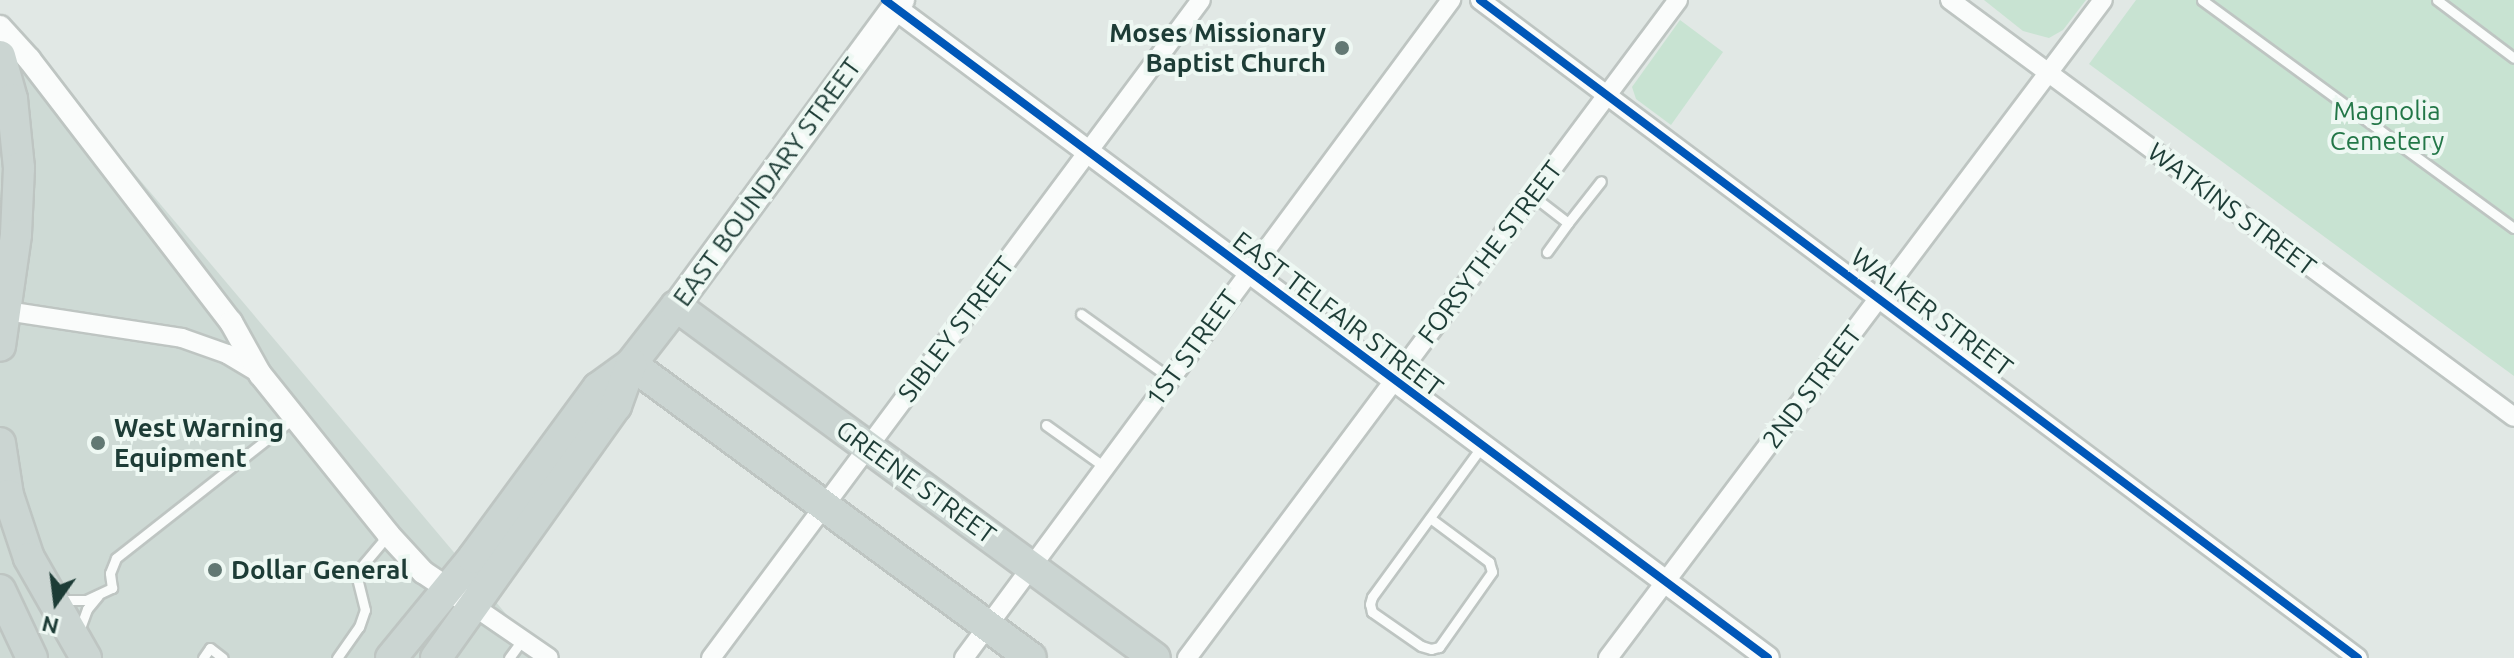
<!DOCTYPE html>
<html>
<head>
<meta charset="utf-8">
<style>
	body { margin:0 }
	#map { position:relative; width:2514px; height:658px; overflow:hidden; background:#e1e8e5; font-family:Ubuntu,sans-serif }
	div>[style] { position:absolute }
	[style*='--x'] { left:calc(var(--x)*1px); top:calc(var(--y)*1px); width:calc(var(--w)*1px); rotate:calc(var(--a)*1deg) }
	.built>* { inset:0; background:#cedad5 }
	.green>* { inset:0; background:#c8e3d2 }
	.roads { filter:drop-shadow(2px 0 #bec5c2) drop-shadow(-2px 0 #bec5c2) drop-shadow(0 2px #bec5c2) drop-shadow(0 -2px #bec5c2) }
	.service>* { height:9px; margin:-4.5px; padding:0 4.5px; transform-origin:4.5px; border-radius:4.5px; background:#fafcfb }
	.minor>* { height:18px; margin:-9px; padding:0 9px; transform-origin:9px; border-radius:9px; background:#fafcfb }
	.tertiary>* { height:22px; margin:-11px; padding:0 11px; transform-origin:11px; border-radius:11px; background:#fafcfb }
	.secondary>* { height:26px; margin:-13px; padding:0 13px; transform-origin:13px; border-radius:13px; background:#fafcfb }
	.primary>* { height:30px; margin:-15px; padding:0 15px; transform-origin:15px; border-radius:15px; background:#cbd5d2 }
	.cycleway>* { height:8px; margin:-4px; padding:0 4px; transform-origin:4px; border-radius:4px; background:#0057b8 }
	.dots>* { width:22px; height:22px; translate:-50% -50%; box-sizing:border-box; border:4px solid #eef8f3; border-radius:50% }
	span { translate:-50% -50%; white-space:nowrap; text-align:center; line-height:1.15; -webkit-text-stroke:8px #eef8f3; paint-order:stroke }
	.poi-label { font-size:26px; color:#1d3c36; font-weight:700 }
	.right { translate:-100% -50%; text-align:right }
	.left { translate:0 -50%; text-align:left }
	.park-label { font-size:26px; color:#237748 }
	.street-label { font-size:26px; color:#1d3c36 }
	.north { position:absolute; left:16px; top:562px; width:80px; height:80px; -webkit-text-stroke:6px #eef8f3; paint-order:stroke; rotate:194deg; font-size:22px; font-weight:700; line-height:32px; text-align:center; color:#1d3c36 }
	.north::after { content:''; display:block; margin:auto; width:28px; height:36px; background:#1d3c36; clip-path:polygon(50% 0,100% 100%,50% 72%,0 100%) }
</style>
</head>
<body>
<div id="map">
	<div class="built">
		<div style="clip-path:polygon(0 14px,543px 658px,0 658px)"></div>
	</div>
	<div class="green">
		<div style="clip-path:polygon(1984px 0,2086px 0,2063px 30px,2049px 38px,2023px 31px)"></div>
		<div style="clip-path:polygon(2136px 0,2514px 0,2514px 376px,2089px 64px)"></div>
		<div style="clip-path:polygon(1680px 20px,1723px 52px,1671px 125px,1636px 99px,1632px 87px)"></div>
	</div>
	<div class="roads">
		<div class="service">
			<div style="--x:2202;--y:0;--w:386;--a:36.2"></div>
			<div style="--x:2437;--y:0;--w:96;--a:37"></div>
			<div style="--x:1533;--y:196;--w:44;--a:37.6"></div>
			<div style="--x:1568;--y:223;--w:36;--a:126"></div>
			<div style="--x:1568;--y:223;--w:53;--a:-51.8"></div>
			<div style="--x:1081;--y:314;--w:110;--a:35.7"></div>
			<div style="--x:1046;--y:425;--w:74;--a:35.6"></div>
			<div style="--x:1430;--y:518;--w:74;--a:36.7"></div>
			<div style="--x:1489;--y:562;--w:10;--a:73"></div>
			<div style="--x:1492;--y:572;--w:92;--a:125.2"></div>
			<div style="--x:1439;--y:647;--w:8;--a:166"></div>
			<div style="--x:1431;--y:649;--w:10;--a:-163"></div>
			<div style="--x:1421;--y:646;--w:60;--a:-145.2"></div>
			<div style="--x:1372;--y:612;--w:8;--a:-104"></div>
			<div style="--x:1370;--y:604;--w:7;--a:-74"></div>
			<div style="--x:1372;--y:597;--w:187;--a:-53.9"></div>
			<div style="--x:61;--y:600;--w:25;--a:0"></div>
			<div style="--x:86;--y:600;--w:29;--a:-25"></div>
			<div style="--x:112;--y:588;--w:15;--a:-98"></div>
			<div style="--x:110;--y:573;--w:16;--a:-68"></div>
			<div style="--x:116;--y:558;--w:228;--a:-38.2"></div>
			<div style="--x:79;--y:631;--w:23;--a:-70"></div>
			<div style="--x:87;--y:609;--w:17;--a:-50"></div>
			<div style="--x:203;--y:658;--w:12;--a:-55"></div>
			<div style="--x:210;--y:648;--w:16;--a:38"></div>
			<div style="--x:337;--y:658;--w:38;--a:-55"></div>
			<div style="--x:359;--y:627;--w:18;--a:-71"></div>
			<div style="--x:365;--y:610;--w:38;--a:-104"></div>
			<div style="--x:356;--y:573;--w:50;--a:-49.9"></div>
			<div style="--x:509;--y:658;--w:24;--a:-54"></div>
		</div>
		<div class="minor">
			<div style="--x:1480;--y:0;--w:1097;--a:36.85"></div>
			<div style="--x:1950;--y:0;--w:701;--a:36.48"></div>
			<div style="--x:0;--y:310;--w:184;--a:8.7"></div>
			<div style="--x:182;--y:338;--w:48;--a:19.6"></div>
			<div style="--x:227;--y:354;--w:39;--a:31"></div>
			<div style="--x:472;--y:605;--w:93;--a:34.5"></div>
			<div style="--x:711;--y:658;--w:820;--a:-53.33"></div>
			<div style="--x:964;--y:658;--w:819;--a:-53.49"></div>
			<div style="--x:1187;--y:658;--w:821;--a:-53.27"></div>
			<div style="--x:1608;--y:658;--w:823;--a:-53.05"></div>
		</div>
		<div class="tertiary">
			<div style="--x:895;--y:8;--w:1088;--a:36.67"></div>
			<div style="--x:0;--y:27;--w:43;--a:47.8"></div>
			<div style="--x:29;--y:59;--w:332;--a:52.5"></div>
			<div style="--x:231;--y:322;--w:60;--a:60.9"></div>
			<div style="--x:260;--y:374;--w:205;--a:51.3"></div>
			<div style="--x:388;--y:534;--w:52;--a:47.4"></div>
			<div style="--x:423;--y:572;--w:59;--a:34"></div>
		</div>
		<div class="secondary">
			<div style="--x:676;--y:306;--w:380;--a:-53.7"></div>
		</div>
		<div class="primary">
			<div style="--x:0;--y:56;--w:45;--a:74.4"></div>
			<div style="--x:12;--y:99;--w:69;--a:84.2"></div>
			<div style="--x:19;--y:168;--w:67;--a:92.6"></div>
			<div style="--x:16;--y:235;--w:112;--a:98.2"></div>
			<div style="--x:631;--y:364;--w:496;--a:36.3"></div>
			<div style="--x:0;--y:443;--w:53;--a:81.3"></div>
			<div style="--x:8;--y:495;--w:66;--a:71.6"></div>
			<div style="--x:29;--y:558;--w:115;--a:60.3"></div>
			<div style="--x:0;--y:590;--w:75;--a:64.8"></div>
			<div style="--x:391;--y:658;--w:129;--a:-50.6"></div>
			<div style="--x:473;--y:558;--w:211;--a:-53.7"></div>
			<div style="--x:598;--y:388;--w:41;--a:-36"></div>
			<div style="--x:631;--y:364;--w:73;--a:-52.2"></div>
			<div style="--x:676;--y:306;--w:594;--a:36.31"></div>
			<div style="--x:436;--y:658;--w:310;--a:-54.5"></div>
			<div style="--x:616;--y:406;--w:45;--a:-70.3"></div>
		</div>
	</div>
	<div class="cycleway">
		<div style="--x:885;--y:0;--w:1101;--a:36.69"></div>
		<div style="--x:1480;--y:0;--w:1097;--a:36.85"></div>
	</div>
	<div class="dots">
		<div style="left:1342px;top:48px;background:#627873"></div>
		<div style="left:98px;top:443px;background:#627873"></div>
		<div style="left:215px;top:570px;background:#627873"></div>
	</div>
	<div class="poi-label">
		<span class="right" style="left:1326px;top:48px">Moses Missionary<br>Baptist Church</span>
		<span class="left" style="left:114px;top:443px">West Warning<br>Equipment</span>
		<span class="left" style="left:231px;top:570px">Dollar General</span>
	</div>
	<div class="park-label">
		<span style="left:2387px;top:126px">Magnolia<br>Cemetery</span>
	</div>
	<div class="street-label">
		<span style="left:767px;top:182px;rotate:-54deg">EAST BOUNDARY STREET</span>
		<span style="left:2232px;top:209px;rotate:37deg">WATKINS STREET</span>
		<span style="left:1490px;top:252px;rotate:-53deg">FORSYTHE STREET</span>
		<span style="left:1932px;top:312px;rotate:37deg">WALKER STREET</span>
		<span style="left:1338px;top:314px;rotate:37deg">EAST TELFAIR STREET</span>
		<span style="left:956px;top:329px;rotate:-53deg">SIBLEY STREET</span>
		<span style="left:1192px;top:348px;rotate:-54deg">1ST STREET</span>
		<span style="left:1812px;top:387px;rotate:-53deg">2ND STREET</span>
		<span style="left:916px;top:482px;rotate:36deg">GREENE STREET</span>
	</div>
	<div class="north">N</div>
</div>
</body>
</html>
